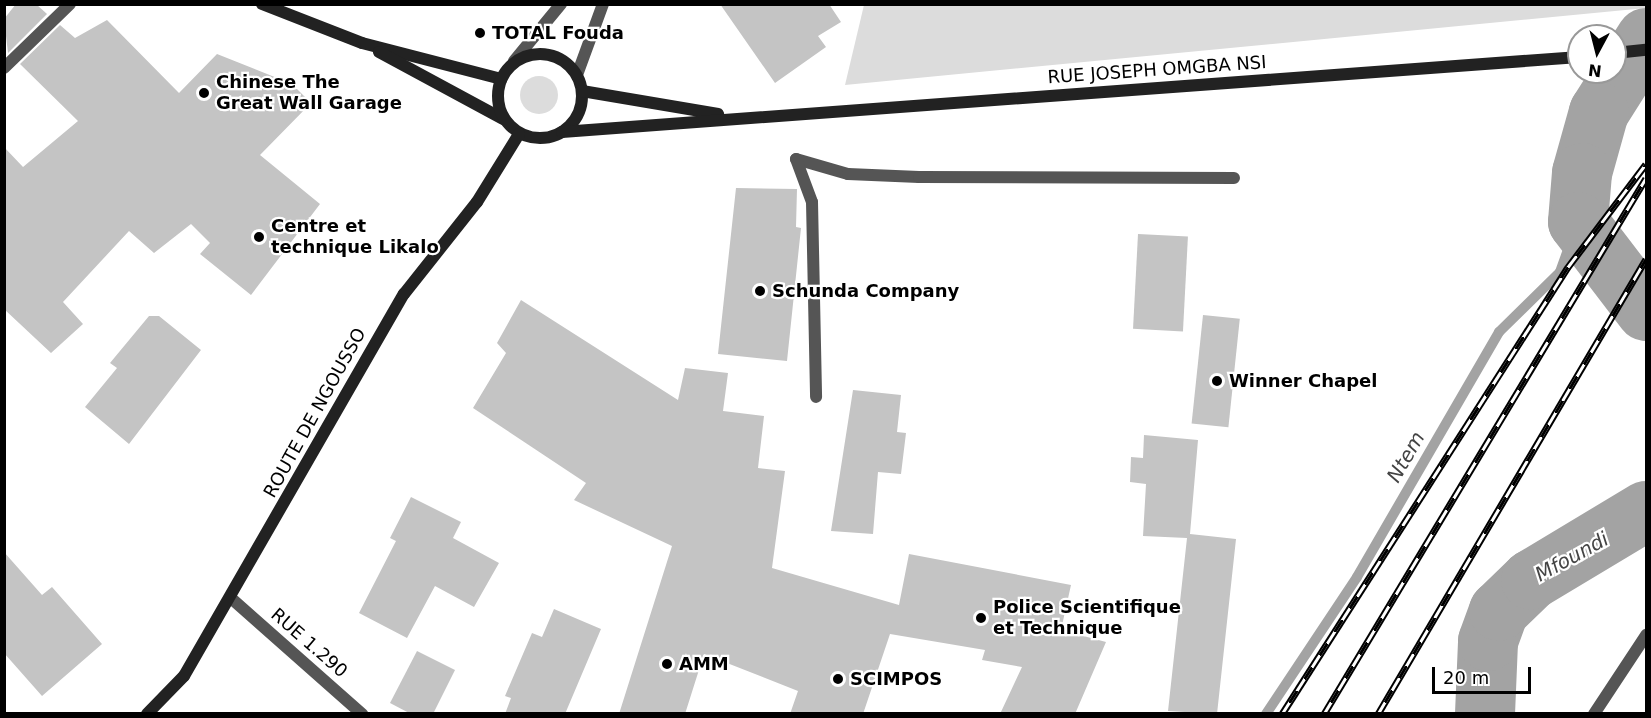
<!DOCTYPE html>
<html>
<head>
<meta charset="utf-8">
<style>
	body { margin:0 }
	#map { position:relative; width:1651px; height:718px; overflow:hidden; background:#fff; font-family:"DejaVu Sans",sans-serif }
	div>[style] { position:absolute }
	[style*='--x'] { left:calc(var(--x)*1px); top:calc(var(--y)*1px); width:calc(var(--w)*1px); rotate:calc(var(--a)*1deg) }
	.green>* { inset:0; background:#dcdcdc }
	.round { border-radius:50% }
	.stream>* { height:10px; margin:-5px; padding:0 5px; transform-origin:5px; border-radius:5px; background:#a3a3a3 }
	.river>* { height:60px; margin:-30px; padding:0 30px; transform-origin:30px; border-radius:30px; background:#a3a3a3 }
	.building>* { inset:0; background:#c4c4c4; transform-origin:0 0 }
	.minor>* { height:12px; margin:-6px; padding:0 6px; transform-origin:6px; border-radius:6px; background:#555 }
	.tertiary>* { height:12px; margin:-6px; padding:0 6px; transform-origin:6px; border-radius:6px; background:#555 }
	.secondary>* { height:12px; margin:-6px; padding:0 6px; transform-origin:6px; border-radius:6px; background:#222 }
	.secondary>.ring { margin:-6px; padding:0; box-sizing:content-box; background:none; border:12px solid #222; border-radius:50% }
	.rail>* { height:7px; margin-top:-3.5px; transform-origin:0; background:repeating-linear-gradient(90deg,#fff 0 14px,#000 0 28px); box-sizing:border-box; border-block:2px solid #000 }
	.dots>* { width:16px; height:16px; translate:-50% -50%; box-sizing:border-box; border:3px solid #fff; border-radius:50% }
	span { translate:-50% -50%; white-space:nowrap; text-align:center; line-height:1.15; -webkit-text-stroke:4.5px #fff; paint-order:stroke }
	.poi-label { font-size:18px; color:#000; font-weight:700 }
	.left { translate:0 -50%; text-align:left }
	.street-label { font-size:18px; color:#000 }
	.water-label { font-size:20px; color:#444; font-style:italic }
	.frame { position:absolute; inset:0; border:6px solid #000; pointer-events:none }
	.north { position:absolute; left:1567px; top:24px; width:60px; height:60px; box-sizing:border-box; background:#fff; border:2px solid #999; border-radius:50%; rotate:187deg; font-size:16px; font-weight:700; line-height:24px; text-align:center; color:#000 }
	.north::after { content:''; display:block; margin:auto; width:21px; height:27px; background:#000; clip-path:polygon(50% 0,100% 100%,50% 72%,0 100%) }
	.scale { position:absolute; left:1432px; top:667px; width:99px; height:27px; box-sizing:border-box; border:3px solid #000; border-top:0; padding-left:8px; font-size:18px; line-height:21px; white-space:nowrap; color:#000; -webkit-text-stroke:4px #fff; paint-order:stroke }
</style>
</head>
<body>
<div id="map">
	<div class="green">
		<div style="clip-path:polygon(864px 5px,1646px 4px,1646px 8px,845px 85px)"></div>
		<div class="round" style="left:520px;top:76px;width:38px;height:38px"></div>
	</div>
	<div class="stream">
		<div style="--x:1266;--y:714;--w:164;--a:-56.4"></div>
		<div style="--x:1357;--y:577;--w:283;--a:-59.9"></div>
		<div style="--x:1499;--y:332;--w:86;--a:-44.5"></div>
		<div style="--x:1560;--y:272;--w:53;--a:-70.2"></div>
	</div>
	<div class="river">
		<div style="--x:1646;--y:38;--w:88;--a:122.4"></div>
		<div style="--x:1599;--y:112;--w:63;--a:105.6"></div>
		<div style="--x:1582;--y:173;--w:49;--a:94.7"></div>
		<div style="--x:1578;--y:222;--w:112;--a:52.6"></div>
		<div style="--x:1485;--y:714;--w:73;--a:-87.6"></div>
		<div style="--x:1488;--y:641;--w:32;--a:-70"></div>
		<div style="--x:1499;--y:611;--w:45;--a:-44.1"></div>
		<div style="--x:1531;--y:580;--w:134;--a:-31"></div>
	</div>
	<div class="building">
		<div style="clip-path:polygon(16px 4px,36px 4px,47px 14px,8px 53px,4px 19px)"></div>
		<div style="clip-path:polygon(720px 4px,829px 4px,841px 22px,818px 36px,826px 47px,775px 83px)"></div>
		<div style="clip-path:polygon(107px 20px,179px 93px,217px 54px,292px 84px,311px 103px,260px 155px,320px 204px,251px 295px,200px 254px,210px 243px,191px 224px,154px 253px,129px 231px,63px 302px,83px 324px,51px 353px,4px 309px,4px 147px,23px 167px,78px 121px,20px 64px,60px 25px,75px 38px)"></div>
		<div style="clip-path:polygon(736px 188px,797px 189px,796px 227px,801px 228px,787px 361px,718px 354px)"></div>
		<div style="left:1138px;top:234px;width:50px;height:95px;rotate:3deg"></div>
		<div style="clip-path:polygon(521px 300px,678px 400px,685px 368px,728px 373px,723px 411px,764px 416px,758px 468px,785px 471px,772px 568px,899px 605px,909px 554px,1071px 585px,1061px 630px,1106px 642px,1075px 714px,1000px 714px,1022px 667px,982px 660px,985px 650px,890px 634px,863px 714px,790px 714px,798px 691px,704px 654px,685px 714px,619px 714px,672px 546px,574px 500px,586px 483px,473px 408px,506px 353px,497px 343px)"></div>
		<div style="left:1203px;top:315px;width:37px;height:109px;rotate:6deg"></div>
		<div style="clip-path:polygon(149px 316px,159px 316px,201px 350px,129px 444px,85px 407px,117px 368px,110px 363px)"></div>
		<div style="clip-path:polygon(853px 390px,901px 395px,897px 432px,906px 433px,901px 474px,878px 472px,873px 534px,831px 531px)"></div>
		<div style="clip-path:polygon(1144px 435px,1198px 440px,1190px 534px,1236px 539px,1217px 714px,1168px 711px,1187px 538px,1143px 536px,1146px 484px,1130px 482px,1131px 457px,1143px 458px)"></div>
		<div style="clip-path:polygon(411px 497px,461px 522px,453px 538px,499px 563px,474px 607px,435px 586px,407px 638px,359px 613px,396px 541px,390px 538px)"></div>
		<div style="clip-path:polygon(4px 552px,42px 595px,52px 587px,102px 644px,42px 696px,4px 653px)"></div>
		<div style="clip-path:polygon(554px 609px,601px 629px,565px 714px,505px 714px,511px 698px,505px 696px,532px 633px,542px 637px)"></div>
		<div style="clip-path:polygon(417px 651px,455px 670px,433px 714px,411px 714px,390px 703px)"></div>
	</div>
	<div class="minor">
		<div style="--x:4;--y:68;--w:92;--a:-44.1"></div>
		<div style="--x:796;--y:159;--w:54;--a:16.1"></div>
		<div style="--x:848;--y:174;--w:71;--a:2.4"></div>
		<div style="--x:919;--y:177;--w:315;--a:0.2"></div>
		<div style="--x:796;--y:159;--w:46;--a:69.6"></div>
		<div style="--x:812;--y:202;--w:195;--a:88.8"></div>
		<div style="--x:232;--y:599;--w:174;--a:41.5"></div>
		<div style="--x:1594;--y:714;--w:95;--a:-56.6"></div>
	</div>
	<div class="tertiary">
		<div style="--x:514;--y:61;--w:74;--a:-50.5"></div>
		<div style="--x:577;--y:75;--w:76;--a:-69.9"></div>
	</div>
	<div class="secondary">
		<div style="--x:262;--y:4;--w:107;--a:21.3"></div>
		<div style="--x:362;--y:43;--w:144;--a:14.5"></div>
		<div style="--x:379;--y:52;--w:141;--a:28.4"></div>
		<div style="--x:1615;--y:53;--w:31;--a:-6"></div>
		<div class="ring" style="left:498px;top:54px;width:72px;height:72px"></div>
		<div style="--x:582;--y:91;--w:138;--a:9.6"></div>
		<div style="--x:562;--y:132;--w:1020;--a:-4.22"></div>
		<div style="--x:147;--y:714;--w:53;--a:-45.8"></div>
		<div style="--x:184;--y:676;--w:441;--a:-60.1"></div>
		<div style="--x:404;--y:294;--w:117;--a:-51.6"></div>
		<div style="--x:477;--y:202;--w:80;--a:-58.3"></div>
	</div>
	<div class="rail">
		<div style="--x:1282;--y:714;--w:531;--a:-57.39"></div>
		<div style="--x:1568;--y:267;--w:129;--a:-52.9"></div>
		<div style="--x:1324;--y:714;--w:625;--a:-59"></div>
		<div style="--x:1378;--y:714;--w:528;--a:-59.5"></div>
	</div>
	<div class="dots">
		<div style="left:480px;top:33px;background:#000"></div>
		<div style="left:204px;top:93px;background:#000"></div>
		<div style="left:259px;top:237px;background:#000"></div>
		<div style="left:760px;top:291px;background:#000"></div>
		<div style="left:1217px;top:381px;background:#000"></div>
		<div style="left:981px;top:618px;background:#000"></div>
		<div style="left:667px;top:664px;background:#000"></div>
		<div style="left:838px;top:679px;background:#000"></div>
	</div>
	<div class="poi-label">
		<span class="left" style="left:492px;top:33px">TOTAL Fouda</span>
		<span class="left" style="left:216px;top:93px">Chinese The<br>Great Wall Garage</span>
		<span class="left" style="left:271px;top:237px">Centre et<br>technique Likalo</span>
		<span class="left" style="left:772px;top:291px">Schunda Company</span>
		<span class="left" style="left:1229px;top:381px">Winner Chapel</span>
		<span class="left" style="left:993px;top:618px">Police Scientifique<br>et Technique</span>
		<span class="left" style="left:679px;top:664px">AMM</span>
		<span class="left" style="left:850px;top:679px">SCIMPOS</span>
	</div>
	<div class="street-label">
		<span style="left:1157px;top:70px;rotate:-4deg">RUE JOSEPH OMGBA NSI</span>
		<span style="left:315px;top:413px;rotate:-61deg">ROUTE DE NGOUSSO</span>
		<span style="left:309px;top:643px;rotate:41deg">RUE 1.290</span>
	</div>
	<div class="water-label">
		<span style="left:1406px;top:457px;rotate:-60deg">Ntem</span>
		<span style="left:1572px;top:557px;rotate:-29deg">Mfoundi</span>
	</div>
	<div class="frame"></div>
	<div class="north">N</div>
	<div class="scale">20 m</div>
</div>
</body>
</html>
